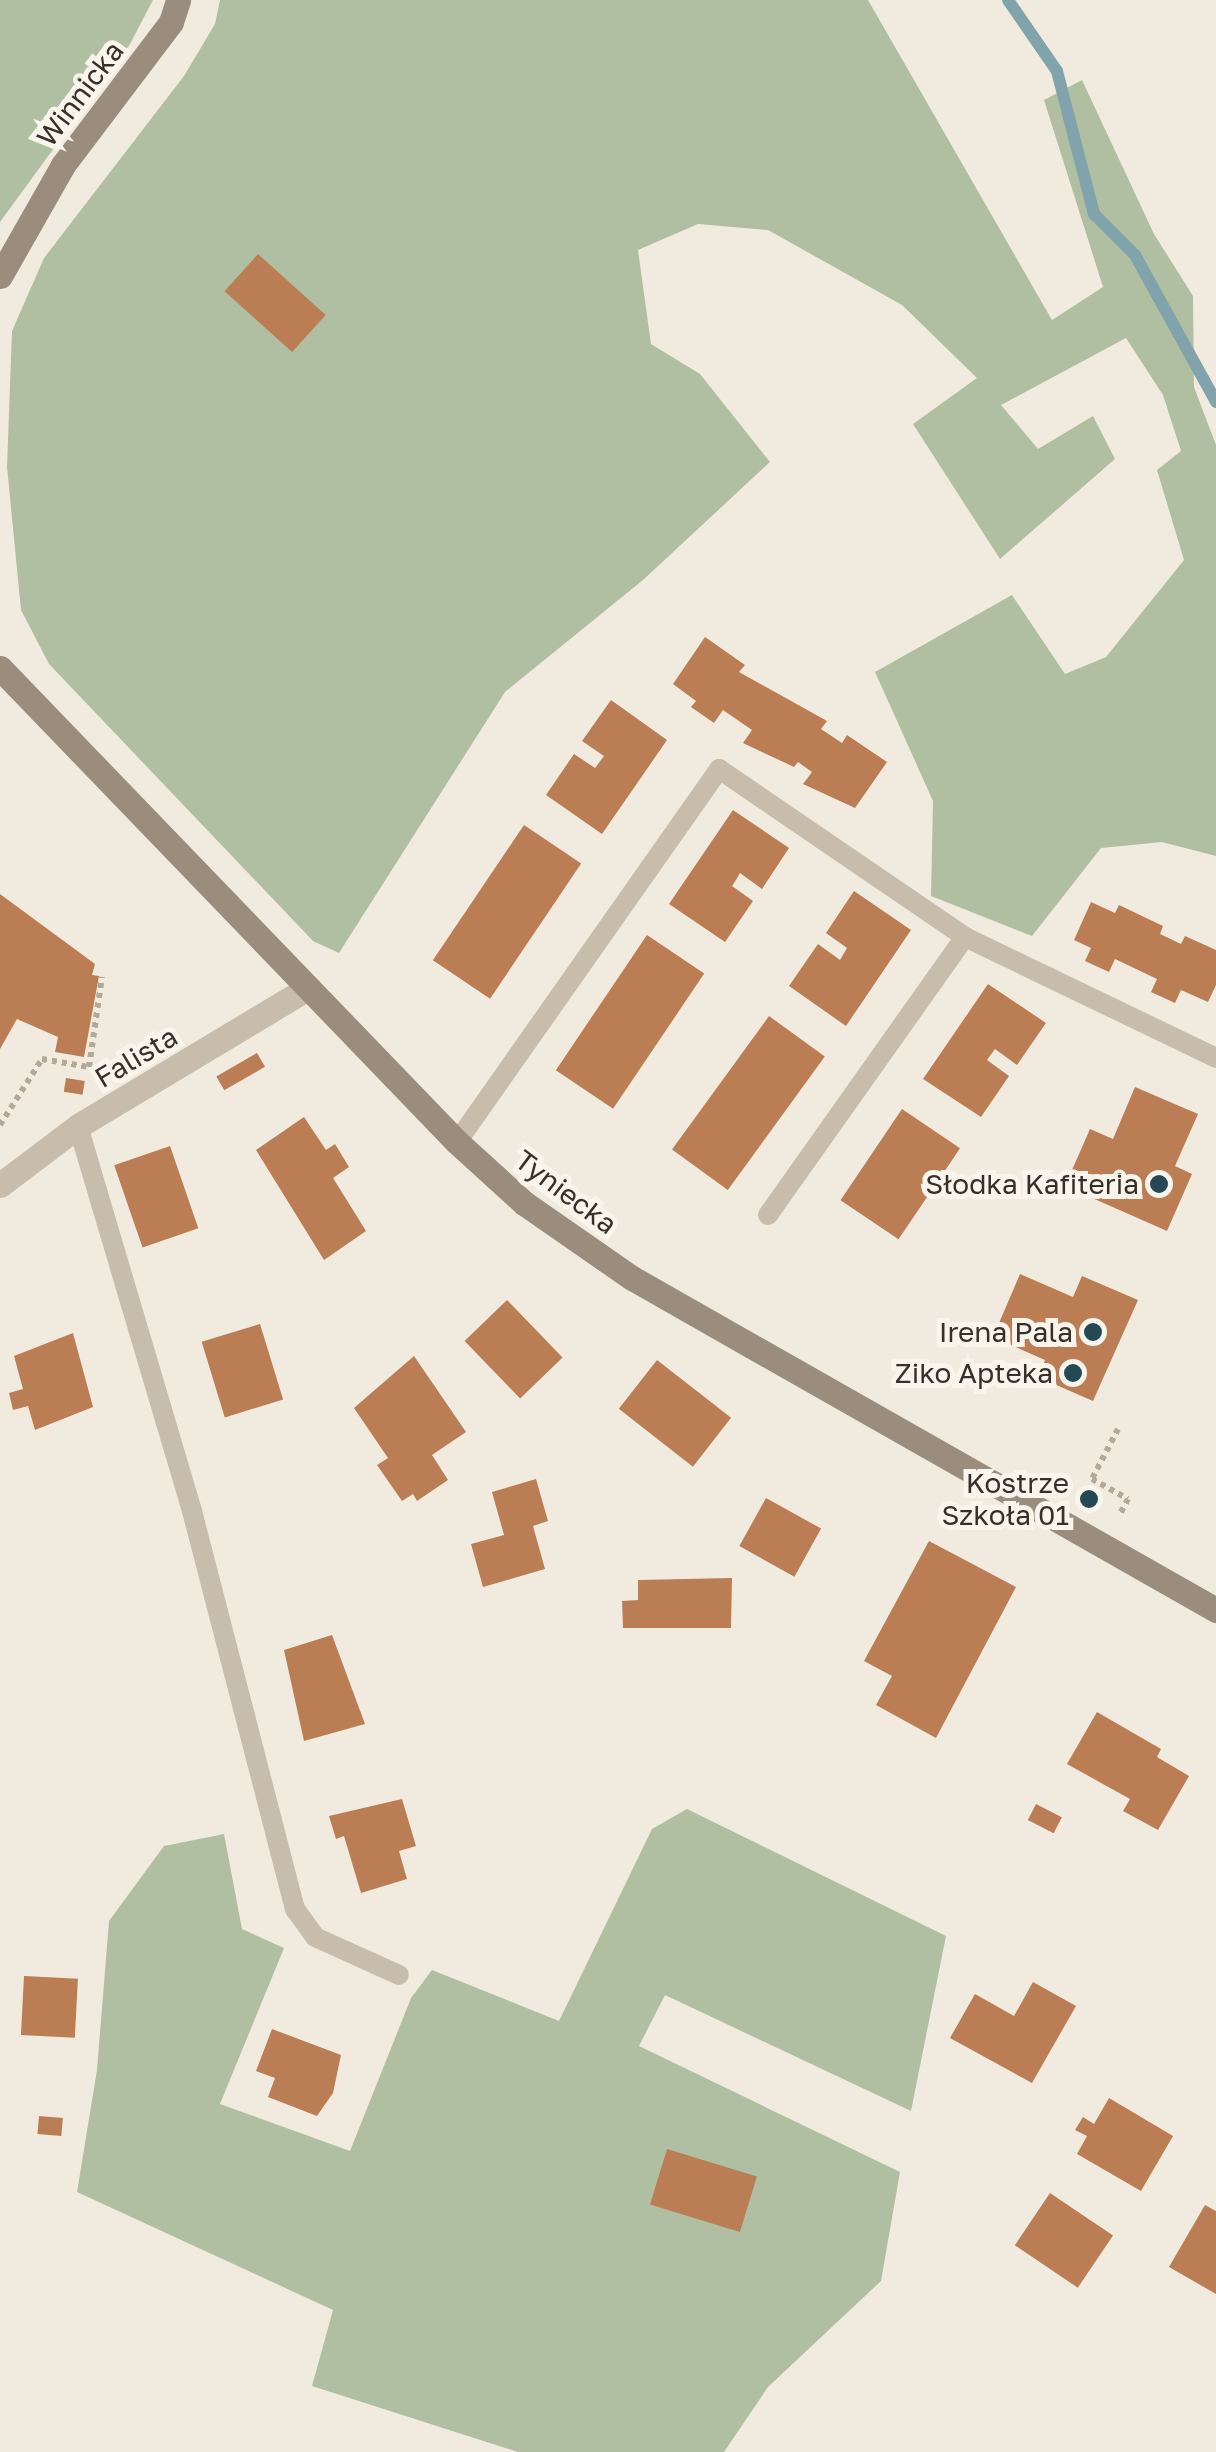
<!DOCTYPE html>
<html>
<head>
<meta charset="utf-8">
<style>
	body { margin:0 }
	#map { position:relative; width:1216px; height:2452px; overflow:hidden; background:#f1ebdf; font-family:"Golos Text",sans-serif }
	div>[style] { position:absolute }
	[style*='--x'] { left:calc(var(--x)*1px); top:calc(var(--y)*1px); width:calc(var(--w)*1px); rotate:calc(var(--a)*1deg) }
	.green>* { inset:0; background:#b0bfa1 }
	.stream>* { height:12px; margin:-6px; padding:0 6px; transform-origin:6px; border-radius:6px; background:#81a3ab }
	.building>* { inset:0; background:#bb7d53; transform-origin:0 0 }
	.path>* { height:6px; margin-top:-3px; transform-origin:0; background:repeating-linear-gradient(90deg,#b4a897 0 5px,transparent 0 10px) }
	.lane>* { height:20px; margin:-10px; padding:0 10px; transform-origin:10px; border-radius:10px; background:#c8bdac }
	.street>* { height:25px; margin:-12.5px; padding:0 12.5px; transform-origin:12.5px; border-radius:12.5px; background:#c8bdac }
	.secondary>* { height:25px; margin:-12.5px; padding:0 12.5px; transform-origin:12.5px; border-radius:12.5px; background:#9b8d7e }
	.dots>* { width:28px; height:28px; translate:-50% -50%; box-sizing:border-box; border:5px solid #f9f5ec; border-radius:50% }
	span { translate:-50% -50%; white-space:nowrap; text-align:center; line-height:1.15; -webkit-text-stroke:10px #f9f5ec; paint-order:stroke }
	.street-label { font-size:28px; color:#37302a }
	.poi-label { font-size:28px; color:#37302a }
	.right { translate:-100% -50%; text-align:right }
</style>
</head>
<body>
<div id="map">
	<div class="green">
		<div style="clip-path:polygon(0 0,153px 0,130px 44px,0 222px)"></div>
		<div style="clip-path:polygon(220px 0,868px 0,1052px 320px,1103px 287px,1044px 100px,1082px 80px,1154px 234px,1193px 296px,1194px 387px,1216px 445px,1216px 856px,1162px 842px,1101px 848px,1032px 936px,931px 896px,933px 801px,875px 672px,1012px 595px,1065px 674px,1106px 657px,1184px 560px,1157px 470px,1181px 451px,1163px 395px,1126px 338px,1001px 405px,1038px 449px,1093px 416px,1115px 459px,1000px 559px,913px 424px,977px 378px,902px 305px,768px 230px,698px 224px,638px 250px,651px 344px,700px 374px,770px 462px,643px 580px,505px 692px,339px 953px,313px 941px,49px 664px,21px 610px,7px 467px,12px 331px,44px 258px,184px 76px,215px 24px)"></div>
		<div style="clip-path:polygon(687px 1809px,946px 1936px,911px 2111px,665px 1995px,639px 2046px,900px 2172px,881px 2281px,768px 2387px,724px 2452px,518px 2452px,312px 2386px,333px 2310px,77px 2192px,97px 2070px,109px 1921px,164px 1846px,224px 1834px,242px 1929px,284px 1948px,220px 2104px,350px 2151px,411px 1998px,432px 1970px,559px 2021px,652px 1829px)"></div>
	</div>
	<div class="stream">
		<div style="--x:1008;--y:0;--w:86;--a:55.4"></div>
		<div style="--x:1057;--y:71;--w:148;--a:75.5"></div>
		<div style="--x:1094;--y:214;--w:58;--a:45"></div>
		<div style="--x:1135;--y:255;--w:168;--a:61.1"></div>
	</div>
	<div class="building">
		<div style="left:258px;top:254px;width:91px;height:50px;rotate:42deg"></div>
		<div style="clip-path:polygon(705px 637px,745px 665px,739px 672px,827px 721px,821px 729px,842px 743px,847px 735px,887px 762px,855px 808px,803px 784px,812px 772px,798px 762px,794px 767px,743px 743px,752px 730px,723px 710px,714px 723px,691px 707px,696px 701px,673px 684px)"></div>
		<div style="clip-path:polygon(611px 700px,667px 740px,602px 834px,546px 795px,574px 754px,595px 768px,604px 756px,582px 741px)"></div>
		<div style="clip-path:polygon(733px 810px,789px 848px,762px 889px,740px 873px,736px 880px,732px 886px,753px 901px,725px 942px,669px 904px)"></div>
		<div style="left:524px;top:825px;width:69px;height:163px;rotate:34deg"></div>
		<div style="clip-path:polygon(854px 891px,911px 930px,846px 1026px,789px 986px,818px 944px,840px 960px,847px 948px,826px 933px)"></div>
		<div style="clip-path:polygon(0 894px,95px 964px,92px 975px,99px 976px,84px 1057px,55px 1052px,58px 1037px,17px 1019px,0 1049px)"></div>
		<div style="clip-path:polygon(1091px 902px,1115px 913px,1119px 905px,1163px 926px,1160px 934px,1181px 944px,1185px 936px,1216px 950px,1216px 985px,1208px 1002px,1181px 990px,1175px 1003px,1151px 992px,1157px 979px,1115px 959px,1109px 972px,1085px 961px,1091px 948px,1074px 940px)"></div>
		<div style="left:647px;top:935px;width:69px;height:163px;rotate:34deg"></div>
		<div style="clip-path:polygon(988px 984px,1046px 1023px,1017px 1065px,995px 1049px,987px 1060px,1009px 1076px,981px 1117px,923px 1079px)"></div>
		<div style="left:769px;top:1016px;width:69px;height:165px;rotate:36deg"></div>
		<div style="left:257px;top:1053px;width:16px;height:47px;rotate:60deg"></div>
		<div style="left:66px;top:1078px;width:19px;height:14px;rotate:9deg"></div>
		<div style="clip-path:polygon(1135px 1087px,1198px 1114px,1175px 1166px,1192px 1174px,1167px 1231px,1065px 1186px,1090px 1129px,1113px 1139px)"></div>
		<div style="left:902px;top:1109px;width:70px;height:110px;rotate:34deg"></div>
		<div style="clip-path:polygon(304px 1117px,326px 1150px,335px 1144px,349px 1167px,333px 1178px,366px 1231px,324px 1260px,256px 1150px)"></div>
		<div style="left:170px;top:1146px;width:87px;height:59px;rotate:71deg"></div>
		<div style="clip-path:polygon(1020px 1274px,1073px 1297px,1082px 1276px,1138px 1300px,1093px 1401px,1038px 1377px,1045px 1360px,993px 1337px)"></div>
		<div style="left:507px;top:1300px;width:80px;height:59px;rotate:46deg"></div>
		<div style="left:260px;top:1324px;width:79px;height:61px;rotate:73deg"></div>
		<div style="clip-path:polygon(73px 1333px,93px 1407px,35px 1430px,28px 1406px,13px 1410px,9px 1393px,23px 1389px,14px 1356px)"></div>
		<div style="clip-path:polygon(414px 1356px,466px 1432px,432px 1455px,448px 1480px,417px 1501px,413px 1494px,402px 1501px,377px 1465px,388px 1458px,354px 1408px)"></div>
		<div style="left:657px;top:1360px;width:94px;height:62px;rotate:38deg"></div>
		<div style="clip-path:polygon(536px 1479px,548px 1521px,533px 1526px,545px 1569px,483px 1587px,471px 1544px,504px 1535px,492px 1492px)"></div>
		<div style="left:766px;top:1498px;width:63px;height:55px;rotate:29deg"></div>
		<div style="clip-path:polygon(929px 1541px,1016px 1587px,936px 1738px,876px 1705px,892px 1676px,864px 1661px)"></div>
		<div style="clip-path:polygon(732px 1578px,731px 1628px,623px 1628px,622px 1601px,638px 1600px,638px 1580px)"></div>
		<div style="clip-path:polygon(332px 1635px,365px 1724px,304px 1741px,284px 1650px)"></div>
		<div style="clip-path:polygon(1097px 1712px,1161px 1749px,1157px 1757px,1189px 1776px,1158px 1830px,1123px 1811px,1130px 1799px,1067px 1764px)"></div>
		<div style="clip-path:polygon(402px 1799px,416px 1846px,399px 1851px,407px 1879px,361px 1893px,344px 1836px,336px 1839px,329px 1816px)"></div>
		<div style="left:1036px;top:1804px;width:29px;height:18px;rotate:27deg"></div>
		<div style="left:24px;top:1976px;width:54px;height:59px;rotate:3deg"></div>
		<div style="clip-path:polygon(1033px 1982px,1076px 2006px,1032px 2083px,950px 2038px,975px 1994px,1014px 2016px)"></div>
		<div style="clip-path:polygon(272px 2029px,341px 2055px,333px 2093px,317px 2116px,268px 2097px,275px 2078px,256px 2071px)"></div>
		<div style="clip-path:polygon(1109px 2098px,1173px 2136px,1141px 2191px,1077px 2154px,1087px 2136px,1075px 2130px,1083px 2117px,1094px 2124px)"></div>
		<div style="left:39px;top:2116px;width:24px;height:18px;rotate:5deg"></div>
		<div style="left:667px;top:2149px;width:94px;height:58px;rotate:17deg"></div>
		<div style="left:1050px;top:2193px;width:76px;height:63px;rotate:34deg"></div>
		<div style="clip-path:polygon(1205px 2205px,1216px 2211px,1216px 2294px,1169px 2267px)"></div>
	</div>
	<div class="path">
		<div style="--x:0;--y:1125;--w:78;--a:-57.5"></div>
		<div style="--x:42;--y:1059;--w:48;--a:9.7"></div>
		<div style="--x:89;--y:1067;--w:91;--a:-81.8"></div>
		<div style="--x:1118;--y:1429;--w:56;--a:117.5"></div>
		<div style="--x:1092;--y:1479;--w:41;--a:29.1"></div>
		<div style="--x:1128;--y:1499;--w:19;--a:118"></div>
	</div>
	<div class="lane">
		<div style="--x:78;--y:1126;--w:402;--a:73.5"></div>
		<div style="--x:192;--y:1511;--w:411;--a:75.5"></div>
		<div style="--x:295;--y:1909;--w:34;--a:54"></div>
		<div style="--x:315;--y:1937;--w:92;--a:24.3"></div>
		<div style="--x:457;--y:1142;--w:456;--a:-54.9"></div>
		<div style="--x:719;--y:769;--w:298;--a:34.3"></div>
		<div style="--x:965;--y:937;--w:279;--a:25.7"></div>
		<div style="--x:768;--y:1215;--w:341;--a:-54.7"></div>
	</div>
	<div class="street">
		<div style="--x:0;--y:1185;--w:98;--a:-37.1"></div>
		<div style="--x:78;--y:1126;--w:268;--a:-31"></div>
	</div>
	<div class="secondary">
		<div style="--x:0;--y:276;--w:128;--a:-60.4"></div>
		<div style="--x:63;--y:165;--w:179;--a:-52.9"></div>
		<div style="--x:171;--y:22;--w:23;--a:-72"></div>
		<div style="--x:0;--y:668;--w:658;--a:46.05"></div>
		<div style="--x:457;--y:1142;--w:91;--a:42.3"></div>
		<div style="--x:524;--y:1203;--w:131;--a:34.8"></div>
		<div style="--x:632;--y:1278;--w:672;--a:29.62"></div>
	</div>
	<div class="dots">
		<div style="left:1159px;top:1184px;background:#244955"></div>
		<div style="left:1093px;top:1332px;background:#244955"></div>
		<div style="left:1073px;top:1373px;background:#244955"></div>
		<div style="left:1089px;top:1499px;background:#244955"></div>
	</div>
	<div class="street-label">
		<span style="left:80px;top:94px;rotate:-53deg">Winnicka</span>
		<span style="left:136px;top:1057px;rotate:-31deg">Falista</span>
		<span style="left:566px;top:1192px;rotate:37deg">Tyniecka</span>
	</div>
	<div class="poi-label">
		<span class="right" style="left:1139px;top:1184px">Słodka Kafiteria</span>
		<span class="right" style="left:1073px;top:1332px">Irena Pala</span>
		<span class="right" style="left:1053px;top:1373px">Ziko Apteka</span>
		<span class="right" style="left:1069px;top:1499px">Kostrze<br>Szkoła 01</span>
	</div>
</div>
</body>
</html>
